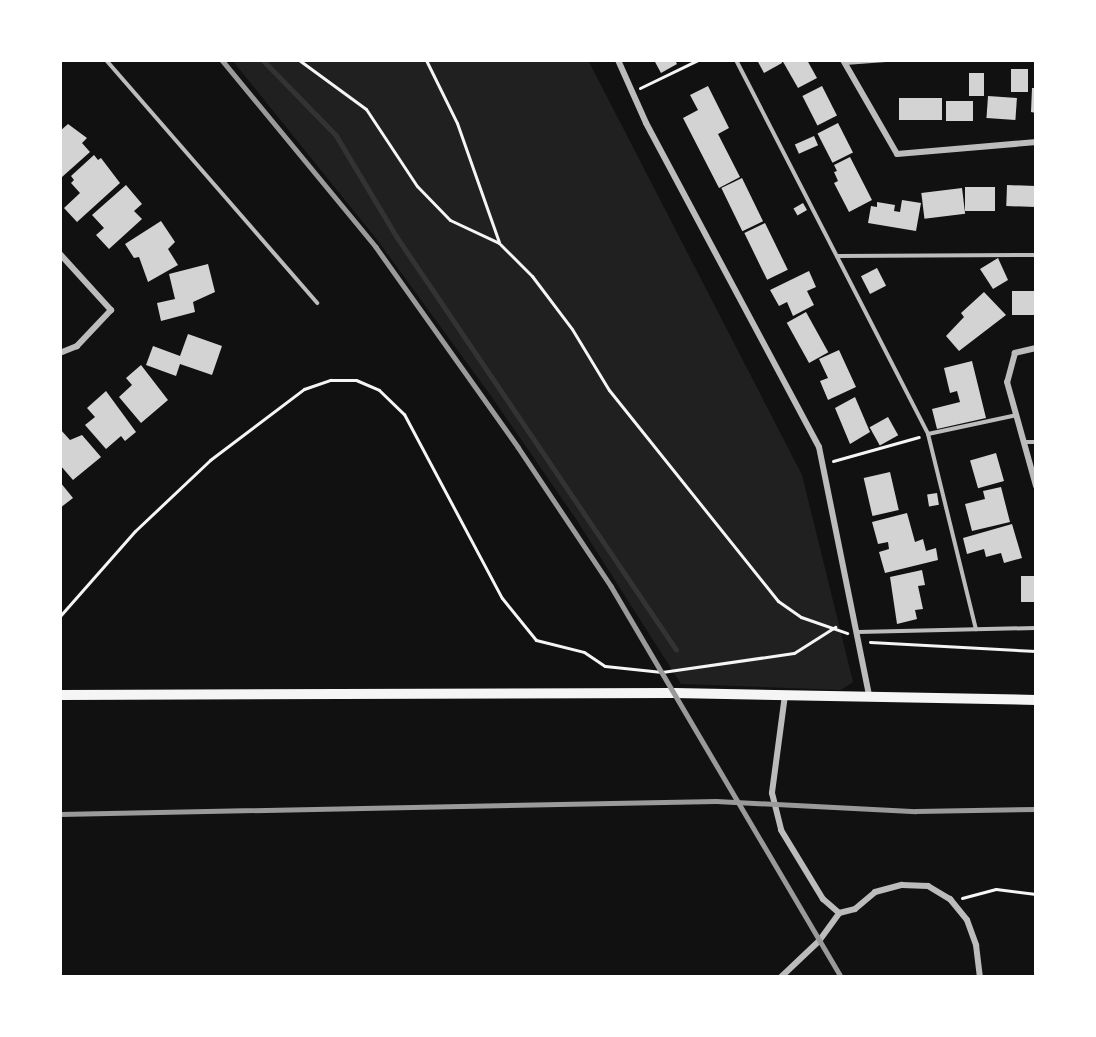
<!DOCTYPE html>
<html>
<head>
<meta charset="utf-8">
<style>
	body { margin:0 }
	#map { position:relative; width:1096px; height:1037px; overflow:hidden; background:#111; font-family:"Roboto Condensed",sans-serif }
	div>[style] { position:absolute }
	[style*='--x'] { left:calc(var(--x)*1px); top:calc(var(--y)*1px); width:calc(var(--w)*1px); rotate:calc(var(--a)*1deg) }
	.green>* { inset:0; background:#202020 }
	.stream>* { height:4.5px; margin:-2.25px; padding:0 2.25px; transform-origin:2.25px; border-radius:2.25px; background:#333 }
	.building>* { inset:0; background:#d3d3d3; transform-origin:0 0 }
	.path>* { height:3px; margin:-1.5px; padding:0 1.5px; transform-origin:1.5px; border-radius:1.5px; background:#f5f5f5 }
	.service>* { height:4px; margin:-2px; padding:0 2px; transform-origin:2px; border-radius:2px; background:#bcbcbc }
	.minor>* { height:6px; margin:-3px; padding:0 3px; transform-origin:3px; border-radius:3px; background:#bcbcbc }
	.secondary>* { height:10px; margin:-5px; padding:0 5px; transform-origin:5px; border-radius:5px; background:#f5f5f5 }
	.rail>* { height:4.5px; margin:-2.25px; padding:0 2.25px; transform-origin:2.25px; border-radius:2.25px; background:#9a9a9a }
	span { translate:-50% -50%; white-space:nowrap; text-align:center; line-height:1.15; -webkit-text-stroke:4.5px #fff; paint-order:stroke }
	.frame { position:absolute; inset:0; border:62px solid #fff; pointer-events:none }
</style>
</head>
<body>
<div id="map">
	<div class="green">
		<div style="clip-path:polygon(232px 60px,588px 60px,802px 475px,853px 682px,841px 690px,681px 684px,576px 519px,491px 396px,378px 241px)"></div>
	</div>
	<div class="stream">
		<div style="--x:263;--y:60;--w:105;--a:45.8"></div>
		<div style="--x:336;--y:135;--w:119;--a:59.1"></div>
		<div style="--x:397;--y:237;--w:498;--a:55.9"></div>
	</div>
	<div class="building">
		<div style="clip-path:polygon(654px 60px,675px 60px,677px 64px,661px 73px)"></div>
		<div style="clip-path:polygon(757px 60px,781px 60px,782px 63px,764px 73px)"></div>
		<div style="clip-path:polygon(782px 60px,807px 60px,817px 78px,798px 88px)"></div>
		<div style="left:1011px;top:69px;width:17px;height:23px"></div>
		<div style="left:969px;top:73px;width:15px;height:23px"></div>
		<div style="clip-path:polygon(708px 86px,729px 128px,718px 134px,740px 177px,719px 188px,683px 118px,698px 110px,690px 95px)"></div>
		<div style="left:822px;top:86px;width:33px;height:22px;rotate:63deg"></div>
		<div style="clip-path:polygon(1032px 88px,1036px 88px,1036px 113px,1031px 112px)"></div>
		<div style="left:988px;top:96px;width:29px;height:22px;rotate:4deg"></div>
		<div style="left:899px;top:98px;width:43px;height:22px"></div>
		<div style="left:946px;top:101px;width:27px;height:20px"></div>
		<div style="left:838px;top:123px;width:33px;height:23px;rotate:63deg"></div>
		<div style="clip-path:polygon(68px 124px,87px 138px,82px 143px,90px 152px,62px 177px,60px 131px)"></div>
		<div style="left:814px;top:136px;width:10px;height:21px;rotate:66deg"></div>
		<div style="clip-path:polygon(94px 155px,98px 160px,101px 158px,120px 183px,77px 222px,64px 208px,80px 193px,71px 183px,74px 180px,71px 176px)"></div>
		<div style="clip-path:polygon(850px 157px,872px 200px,849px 212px,834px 183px,838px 181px,834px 172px,837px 171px,834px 165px)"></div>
		<div style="left:742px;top:178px;width:48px;height:23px;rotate:64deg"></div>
		<div style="clip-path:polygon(126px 185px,142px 204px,134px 211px,142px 219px,109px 249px,96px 235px,104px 228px,92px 215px)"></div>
		<div style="left:1007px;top:185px;width:29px;height:21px;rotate:2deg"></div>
		<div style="left:965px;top:187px;width:30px;height:24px"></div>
		<div style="left:962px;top:188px;width:26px;height:41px;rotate:83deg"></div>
		<div style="clip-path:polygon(902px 200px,921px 203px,916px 231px,868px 223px,871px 206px,877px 207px,877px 202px,895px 205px,894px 211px,900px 212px)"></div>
		<div style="left:803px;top:203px;width:8px;height:11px;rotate:60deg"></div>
		<div style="clip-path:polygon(161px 221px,175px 242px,168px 249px,178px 265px,148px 282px,139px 257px,134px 258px,125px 244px)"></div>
		<div style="left:765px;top:223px;width:52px;height:23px;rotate:64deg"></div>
		<div style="clip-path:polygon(998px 258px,1008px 280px,993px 289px,980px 269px)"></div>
		<div style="clip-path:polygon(208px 264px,215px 292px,193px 302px,195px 312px,161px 321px,157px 303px,175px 299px,169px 274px)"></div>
		<div style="left:877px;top:268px;width:20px;height:18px;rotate:63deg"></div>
		<div style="clip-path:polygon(809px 271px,816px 287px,807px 291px,814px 305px,793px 316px,787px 302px,779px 306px,770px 290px)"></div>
		<div style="left:1012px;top:291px;width:24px;height:24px"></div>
		<div style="clip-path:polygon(984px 292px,1006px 315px,959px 351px,946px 336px,964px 317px,961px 313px)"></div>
		<div style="left:806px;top:312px;width:46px;height:22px;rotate:61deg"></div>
		<div style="clip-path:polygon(188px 334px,222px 346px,212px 375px,180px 364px,176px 376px,146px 365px,153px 346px,180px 356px)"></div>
		<div style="clip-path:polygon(839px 350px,856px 387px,828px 400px,820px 381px,828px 378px,819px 359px)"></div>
		<div style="clip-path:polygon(972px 361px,986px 418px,937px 429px,932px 409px,960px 402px,957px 391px,950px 393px,944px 368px)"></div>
		<div style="clip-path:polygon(141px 365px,168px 400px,141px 423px,119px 397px,132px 385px,126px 378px)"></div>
		<div style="clip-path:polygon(106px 391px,136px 432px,125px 441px,121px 436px,106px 449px,85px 425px,95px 417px,87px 408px)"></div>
		<div style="clip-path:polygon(855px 397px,870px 432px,850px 444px,835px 408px)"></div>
		<div style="left:888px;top:417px;width:21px;height:21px;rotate:61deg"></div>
		<div style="clip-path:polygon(60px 429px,70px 440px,82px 435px,101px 457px,73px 480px,60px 465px)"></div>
		<div style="left:996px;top:453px;width:29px;height:27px;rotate:74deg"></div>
		<div style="left:890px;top:472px;width:39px;height:27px;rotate:77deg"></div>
		<div style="clip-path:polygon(60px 482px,73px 498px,60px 508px)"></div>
		<div style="clip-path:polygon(1001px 487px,1010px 522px,972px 531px,965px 504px,985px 499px,983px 491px)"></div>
		<div style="left:937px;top:493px;width:12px;height:10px;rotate:81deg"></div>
		<div style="clip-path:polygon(907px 513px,915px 542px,923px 539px,926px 551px,936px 548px,938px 560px,885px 573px,879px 552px,889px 549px,888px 542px,878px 544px,872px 522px)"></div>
		<div style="clip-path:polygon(1012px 524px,1022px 558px,1004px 563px,1001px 553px,986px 557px,984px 549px,967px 554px,963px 538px)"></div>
		<div style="clip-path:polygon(922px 570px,925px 585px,918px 586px,923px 609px,915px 610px,917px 619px,897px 624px,890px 577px)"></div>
		<div style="left:1021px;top:576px;width:15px;height:26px"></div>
	</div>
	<div class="path">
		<div style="--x:299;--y:60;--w:83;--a:36.2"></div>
		<div style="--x:366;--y:109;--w:92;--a:56.5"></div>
		<div style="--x:417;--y:186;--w:47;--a:45.9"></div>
		<div style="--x:450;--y:220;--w:54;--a:25.1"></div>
		<div style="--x:499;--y:243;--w:47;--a:45"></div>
		<div style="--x:532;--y:276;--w:66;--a:53"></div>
		<div style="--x:572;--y:329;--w:71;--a:58.8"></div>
		<div style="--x:609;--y:390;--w:270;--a:51.3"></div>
		<div style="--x:778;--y:601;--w:28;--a:35"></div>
		<div style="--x:801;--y:617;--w:49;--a:19.2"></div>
		<div style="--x:426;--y:60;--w:70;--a:63.8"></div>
		<div style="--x:457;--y:123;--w:126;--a:70.6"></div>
		<div style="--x:640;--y:88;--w:64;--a:-25.8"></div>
		<div style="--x:833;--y:461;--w:89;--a:-15.6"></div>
		<div style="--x:60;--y:616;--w:113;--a:-48.6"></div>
		<div style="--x:135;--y:531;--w:103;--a:-43.4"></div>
		<div style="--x:210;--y:460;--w:118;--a:-37.1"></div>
		<div style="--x:304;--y:389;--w:28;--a:-19"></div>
		<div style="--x:330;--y:380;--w:26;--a:0"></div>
		<div style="--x:356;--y:380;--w:25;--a:23"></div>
		<div style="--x:379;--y:390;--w:35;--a:44"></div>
		<div style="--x:404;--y:414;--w:208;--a:62"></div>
		<div style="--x:502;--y:598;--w:54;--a:51"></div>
		<div style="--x:536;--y:640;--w:49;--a:14"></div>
		<div style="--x:584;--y:652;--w:25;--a:34"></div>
		<div style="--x:605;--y:666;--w:57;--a:6"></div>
		<div style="--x:662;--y:672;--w:133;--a:-8.2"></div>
		<div style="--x:794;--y:653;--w:49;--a:-32.4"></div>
		<div style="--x:870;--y:642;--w:166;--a:3.1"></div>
		<div style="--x:962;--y:898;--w:35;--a:-15"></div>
		<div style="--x:996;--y:889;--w:40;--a:7.1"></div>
	</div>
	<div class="service">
		<div style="--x:106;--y:60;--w:322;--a:49"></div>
		<div style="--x:736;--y:60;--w:420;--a:62.8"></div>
		<div style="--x:928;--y:434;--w:201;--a:76.2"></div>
		<div style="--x:845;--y:63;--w:41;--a:-4.2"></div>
		<div style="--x:837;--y:256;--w:199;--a:-0.3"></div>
		<div style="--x:928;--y:434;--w:91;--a:-12.1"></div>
		<div style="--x:1024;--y:442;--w:12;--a:0"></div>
		<div style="--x:858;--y:632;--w:178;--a:-1.3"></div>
	</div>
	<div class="minor">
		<div style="--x:618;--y:60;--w:69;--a:66"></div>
		<div style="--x:646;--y:123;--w:367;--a:61.9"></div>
		<div style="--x:819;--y:447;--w:254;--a:78.6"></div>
		<div style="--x:843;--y:60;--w:108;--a:60.1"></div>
		<div style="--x:897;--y:154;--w:140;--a:-4.9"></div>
		<div style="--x:60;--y:254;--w:76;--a:47.7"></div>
		<div style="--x:111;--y:310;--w:50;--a:133.4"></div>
		<div style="--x:77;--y:346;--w:18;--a:158"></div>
		<div style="--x:1036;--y:348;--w:22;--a:167"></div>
		<div style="--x:1015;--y:353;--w:30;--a:105"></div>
		<div style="--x:1007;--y:382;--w:108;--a:74.4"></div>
		<div style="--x:785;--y:695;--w:99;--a:97.6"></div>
		<div style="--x:772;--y:793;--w:38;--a:76"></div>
		<div style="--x:781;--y:830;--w:81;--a:58.7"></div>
		<div style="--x:823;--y:899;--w:21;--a:41"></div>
		<div style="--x:839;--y:913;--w:16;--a:-14"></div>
		<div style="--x:855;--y:909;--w:26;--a:-40"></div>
		<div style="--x:875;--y:892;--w:28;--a:-15"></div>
		<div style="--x:902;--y:885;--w:26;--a:2"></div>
		<div style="--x:928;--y:886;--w:26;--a:31"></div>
		<div style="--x:950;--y:899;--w:27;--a:51"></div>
		<div style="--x:967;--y:920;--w:27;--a:70"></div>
		<div style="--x:976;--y:945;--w:32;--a:83"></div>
		<div style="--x:781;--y:977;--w:52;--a:-43.5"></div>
		<div style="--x:819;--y:941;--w:34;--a:-54"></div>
	</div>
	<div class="secondary">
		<div style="--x:60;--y:695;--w:614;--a:-0.19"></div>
		<div style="--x:674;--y:693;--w:362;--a:1.1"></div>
	</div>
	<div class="rail">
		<div style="--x:222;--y:60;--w:242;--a:50.5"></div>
		<div style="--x:376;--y:247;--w:245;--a:54.6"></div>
		<div style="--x:518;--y:447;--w:167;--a:56.2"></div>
		<div style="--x:611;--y:586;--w:454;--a:59.5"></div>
		<div style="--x:60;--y:814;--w:656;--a:-1.14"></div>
		<div style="--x:716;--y:801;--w:200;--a:2.9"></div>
		<div style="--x:916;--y:811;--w:120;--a:-1"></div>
	</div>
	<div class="frame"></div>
</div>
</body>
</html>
